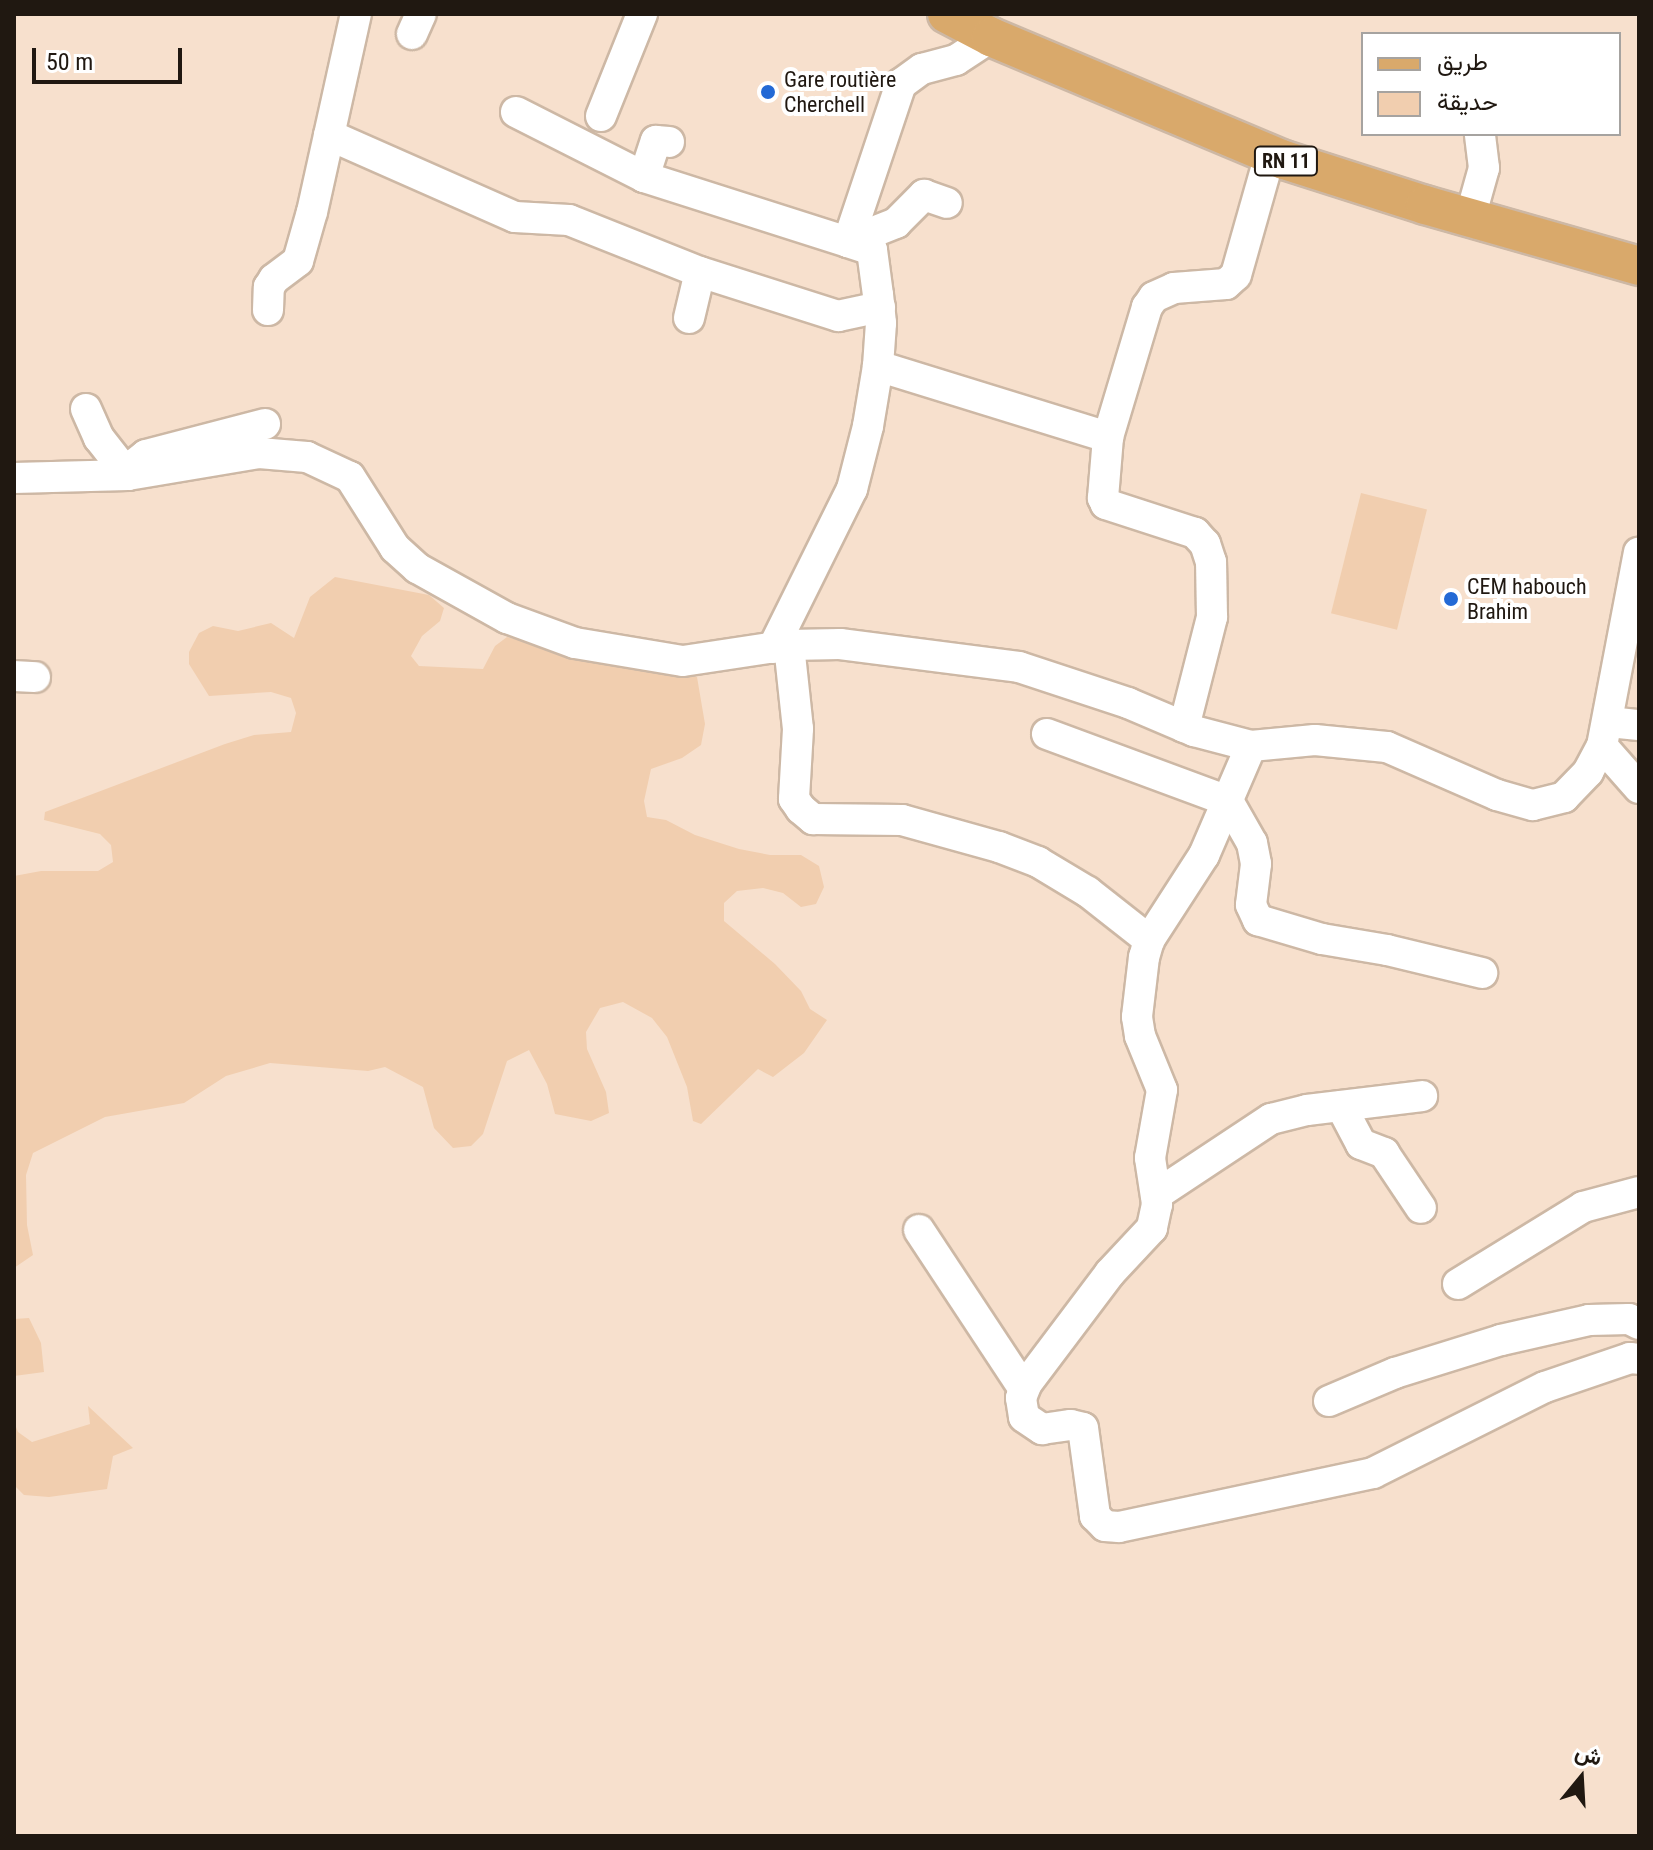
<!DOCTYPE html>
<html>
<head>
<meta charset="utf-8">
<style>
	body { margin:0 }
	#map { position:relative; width:1653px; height:1850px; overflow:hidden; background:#f7e0cd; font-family:"Roboto Condensed",Vazirmatn,sans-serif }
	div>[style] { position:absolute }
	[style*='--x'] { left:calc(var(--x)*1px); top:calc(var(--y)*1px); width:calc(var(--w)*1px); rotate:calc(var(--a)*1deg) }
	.green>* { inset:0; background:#f1ceaf; transform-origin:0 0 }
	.roads { filter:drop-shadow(2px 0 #cdb8a5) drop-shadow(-2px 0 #cdb8a5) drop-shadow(0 2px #cdb8a5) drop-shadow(0 -2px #cdb8a5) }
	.minor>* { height:30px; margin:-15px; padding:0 15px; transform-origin:15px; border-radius:15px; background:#fff }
	.major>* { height:38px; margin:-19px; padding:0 19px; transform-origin:19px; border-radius:19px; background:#d9a96b }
	.dots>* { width:22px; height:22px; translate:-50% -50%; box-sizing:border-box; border:4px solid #fff; border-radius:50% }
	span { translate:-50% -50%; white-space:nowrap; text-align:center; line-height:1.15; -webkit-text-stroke:8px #fff; paint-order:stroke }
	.shield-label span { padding:2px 6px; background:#fff; border:2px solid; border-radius:6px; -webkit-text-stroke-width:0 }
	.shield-label { font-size:20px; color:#201811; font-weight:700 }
	.poi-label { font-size:22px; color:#201811 }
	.left { translate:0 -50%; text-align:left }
	.frame { position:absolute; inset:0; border:16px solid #201811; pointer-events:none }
	.legend { position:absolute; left:1361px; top:32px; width:260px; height:104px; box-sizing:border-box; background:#fff; border:2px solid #a6a3a0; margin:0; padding:10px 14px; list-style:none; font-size:24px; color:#201811 }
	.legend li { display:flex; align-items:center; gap:16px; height:40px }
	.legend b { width:40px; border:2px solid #a6a3a0 }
	.north { position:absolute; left:1541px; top:1738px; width:80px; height:80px; -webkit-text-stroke:6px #fff; paint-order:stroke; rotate:18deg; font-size:22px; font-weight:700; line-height:32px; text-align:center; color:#201811 }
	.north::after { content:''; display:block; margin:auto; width:28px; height:36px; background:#201811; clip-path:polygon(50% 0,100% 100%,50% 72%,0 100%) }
	.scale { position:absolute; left:32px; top:48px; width:150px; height:36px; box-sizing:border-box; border:4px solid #201811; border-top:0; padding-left:10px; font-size:24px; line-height:28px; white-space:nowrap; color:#201811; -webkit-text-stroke:6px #fff; paint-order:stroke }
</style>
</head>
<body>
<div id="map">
	<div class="green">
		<div style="left:1361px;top:493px;width:68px;height:124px;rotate:14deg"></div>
		<div style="clip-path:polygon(335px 577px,429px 595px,444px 608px,440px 621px,422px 636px,411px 656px,419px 666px,483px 669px,495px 646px,507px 637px,609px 665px,697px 677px,705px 724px,701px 745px,682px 758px,651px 769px,644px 801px,647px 817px,666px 820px,695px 835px,739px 849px,770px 855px,801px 855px,819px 866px,824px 887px,816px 904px,801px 907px,783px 893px,763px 888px,737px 891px,724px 903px,724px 921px,775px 964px,801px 991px,810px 1009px,827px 1020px,804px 1053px,773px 1077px,758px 1069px,701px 1124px,693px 1121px,687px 1087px,667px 1037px,652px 1018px,623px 1002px,600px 1008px,586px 1032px,587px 1049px,606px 1092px,609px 1113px,591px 1121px,555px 1114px,547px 1084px,529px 1050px,507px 1061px,483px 1134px,471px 1146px,453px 1148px,434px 1128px,423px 1087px,385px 1067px,368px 1071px,270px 1063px,226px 1076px,184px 1103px,105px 1117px,33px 1153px,26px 1175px,27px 1225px,33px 1255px,14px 1268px,14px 876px,41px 871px,98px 871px,113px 862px,111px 845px,100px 834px,44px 820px,45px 812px,225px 744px,254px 735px,291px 732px,296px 713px,291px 698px,271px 692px,209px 696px,189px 664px,189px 652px,199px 633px,213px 626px,238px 631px,271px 623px,294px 638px,310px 597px)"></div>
		<div style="clip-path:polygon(29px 1318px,41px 1343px,44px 1372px,14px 1376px,14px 1319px)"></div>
		<div style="clip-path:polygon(88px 1406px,133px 1448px,113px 1456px,107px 1489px,49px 1497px,24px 1495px,14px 1485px,14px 1422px,18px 1432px,32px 1442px,90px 1424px)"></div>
	</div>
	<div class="roads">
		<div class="minor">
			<div style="--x:412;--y:34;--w:22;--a:-66"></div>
			<div style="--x:516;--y:112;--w:144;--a:26.9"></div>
			<div style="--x:644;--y:177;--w:214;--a:17.7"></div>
			<div style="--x:848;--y:242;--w:52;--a:-21.6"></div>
			<div style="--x:896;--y:223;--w:40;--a:-45"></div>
			<div style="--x:924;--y:195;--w:24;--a:19"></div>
			<div style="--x:601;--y:116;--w:110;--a:-68.1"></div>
			<div style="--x:329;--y:135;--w:203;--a:23.8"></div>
			<div style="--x:515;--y:217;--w:54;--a:3.2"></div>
			<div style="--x:569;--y:220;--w:141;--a:21.7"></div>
			<div style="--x:700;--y:272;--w:145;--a:17.7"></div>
			<div style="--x:838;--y:316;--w:43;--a:-12.1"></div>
			<div style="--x:644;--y:177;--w:38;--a:-72"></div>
			<div style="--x:656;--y:141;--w:13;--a:4"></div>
			<div style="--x:1470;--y:218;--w:52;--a:-74.4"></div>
			<div style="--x:1484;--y:168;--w:34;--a:-97"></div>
			<div style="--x:268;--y:310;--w:23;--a:-88"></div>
			<div style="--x:269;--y:287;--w:9;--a:-58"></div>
			<div style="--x:274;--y:279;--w:30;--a:-37"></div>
			<div style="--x:298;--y:261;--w:51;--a:-74.1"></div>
			<div style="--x:312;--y:212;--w:203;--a:-77.5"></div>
			<div style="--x:689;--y:318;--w:47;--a:-76.6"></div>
			<div style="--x:878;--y:366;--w:241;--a:17.2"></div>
			<div style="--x:86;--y:409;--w:32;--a:66"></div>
			<div style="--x:99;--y:438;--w:47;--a:51.9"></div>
			<div style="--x:128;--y:475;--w:10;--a:-66"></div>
			<div style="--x:132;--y:466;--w:18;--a:-38"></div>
			<div style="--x:146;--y:455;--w:123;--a:-14.6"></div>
			<div style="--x:14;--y:478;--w:114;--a:-1.5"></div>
			<div style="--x:128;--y:475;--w:133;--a:-9.5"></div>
			<div style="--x:259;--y:453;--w:48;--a:4.8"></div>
			<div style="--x:307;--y:457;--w:47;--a:24.9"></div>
			<div style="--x:350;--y:477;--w:84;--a:57.6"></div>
			<div style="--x:395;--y:548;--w:30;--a:42"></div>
			<div style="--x:417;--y:568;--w:103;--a:29.1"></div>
			<div style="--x:507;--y:618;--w:72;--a:20.2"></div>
			<div style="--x:575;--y:643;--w:109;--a:9.5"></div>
			<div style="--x:683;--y:661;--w:107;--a:-8.6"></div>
			<div style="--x:789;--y:645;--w:51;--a:-1.1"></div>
			<div style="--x:840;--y:644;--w:180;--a:7.3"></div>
			<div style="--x:1019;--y:667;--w:115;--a:18.3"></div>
			<div style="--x:1128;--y:703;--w:72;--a:23"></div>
			<div style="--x:1194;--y:731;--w:59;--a:14.7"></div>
			<div style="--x:1251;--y:746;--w:64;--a:-5.4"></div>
			<div style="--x:1315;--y:740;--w:72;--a:5.6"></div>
			<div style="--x:1387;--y:747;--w:120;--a:23.6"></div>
			<div style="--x:1497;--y:795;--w:37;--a:16"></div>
			<div style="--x:1533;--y:805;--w:32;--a:-14"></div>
			<div style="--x:1564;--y:797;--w:35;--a:-46"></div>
			<div style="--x:1588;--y:772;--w:30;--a:-62"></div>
			<div style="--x:1602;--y:746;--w:197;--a:-79.2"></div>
			<div style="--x:789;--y:645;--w:84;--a:83.9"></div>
			<div style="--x:798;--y:729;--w:70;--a:93.3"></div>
			<div style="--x:794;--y:799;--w:12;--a:55"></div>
			<div style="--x:801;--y:809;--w:16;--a:40"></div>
			<div style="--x:813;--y:819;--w:89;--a:0.6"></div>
			<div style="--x:902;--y:820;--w:101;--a:15.6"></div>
			<div style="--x:999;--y:847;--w:42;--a:21"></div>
			<div style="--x:1038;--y:862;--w:58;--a:31"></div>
			<div style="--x:1088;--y:892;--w:78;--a:38.2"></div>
			<div style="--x:773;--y:648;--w:178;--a:-63.6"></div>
			<div style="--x:852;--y:489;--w:65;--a:-75.7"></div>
			<div style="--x:868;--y:426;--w:61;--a:-80.5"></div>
			<div style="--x:878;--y:366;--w:43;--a:-86"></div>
			<div style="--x:881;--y:323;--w:28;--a:-96"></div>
			<div style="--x:878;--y:295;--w:45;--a:-97.6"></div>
			<div style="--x:872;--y:250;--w:25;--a:-162"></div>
			<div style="--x:848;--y:242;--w:167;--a:-71.5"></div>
			<div style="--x:901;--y:84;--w:26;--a:-36"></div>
			<div style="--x:922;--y:69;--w:35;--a:-15"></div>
			<div style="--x:956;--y:60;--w:42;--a:-33.3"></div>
			<div style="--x:14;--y:676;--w:21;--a:3"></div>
			<div style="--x:1609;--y:722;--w:30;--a:6"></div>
			<div style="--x:1184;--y:727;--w:114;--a:-75.7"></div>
			<div style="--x:1212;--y:617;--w:55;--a:-91"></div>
			<div style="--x:1211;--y:562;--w:19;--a:-108"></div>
			<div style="--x:1205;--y:544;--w:15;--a:-132"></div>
			<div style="--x:1195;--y:533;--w:94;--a:-162"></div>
			<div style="--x:1106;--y:504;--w:7;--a:-117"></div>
			<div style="--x:1103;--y:498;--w:61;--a:-85.3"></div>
			<div style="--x:1108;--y:437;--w:136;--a:-73.3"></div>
			<div style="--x:1147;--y:307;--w:12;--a:-55"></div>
			<div style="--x:1154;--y:297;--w:22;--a:-24"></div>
			<div style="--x:1174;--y:288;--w:52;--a:-4.4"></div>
			<div style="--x:1226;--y:284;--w:13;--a:-42"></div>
			<div style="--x:1236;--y:275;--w:125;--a:-74.2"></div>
			<div style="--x:1047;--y:734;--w:193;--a:20.3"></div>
			<div style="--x:1228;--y:801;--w:48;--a:60.3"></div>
			<div style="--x:1252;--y:843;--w:21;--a:79"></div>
			<div style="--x:1256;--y:864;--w:41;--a:97"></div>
			<div style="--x:1251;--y:905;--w:17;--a:65"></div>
			<div style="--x:1258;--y:920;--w:67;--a:16.5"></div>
			<div style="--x:1322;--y:939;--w:66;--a:9.6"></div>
			<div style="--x:1387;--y:950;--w:98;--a:13.6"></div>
			<div style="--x:1251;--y:746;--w:119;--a:113.3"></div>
			<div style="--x:1204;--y:855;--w:101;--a:122.9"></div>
			<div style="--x:1149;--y:940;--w:18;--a:106"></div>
			<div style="--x:1144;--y:957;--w:60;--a:96.7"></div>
			<div style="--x:1137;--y:1017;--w:19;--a:81"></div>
			<div style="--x:1140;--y:1036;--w:58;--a:67.8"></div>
			<div style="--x:1162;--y:1090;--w:69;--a:100"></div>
			<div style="--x:1150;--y:1158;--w:47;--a:81.3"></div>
			<div style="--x:1157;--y:1204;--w:25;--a:102"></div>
			<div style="--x:1152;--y:1228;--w:62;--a:133"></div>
			<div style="--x:1110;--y:1273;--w:138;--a:127"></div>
			<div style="--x:1027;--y:1383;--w:16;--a:112"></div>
			<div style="--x:1021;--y:1398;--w:19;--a:81"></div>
			<div style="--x:1024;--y:1417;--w:22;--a:34"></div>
			<div style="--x:1042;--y:1429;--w:29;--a:-8"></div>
			<div style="--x:1071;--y:1425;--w:12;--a:14"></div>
			<div style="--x:1083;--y:1428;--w:89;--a:82.2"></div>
			<div style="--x:1095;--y:1516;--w:14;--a:45"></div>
			<div style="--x:1105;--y:1526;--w:14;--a:4"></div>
			<div style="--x:1119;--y:1527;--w:260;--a:-12"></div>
			<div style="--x:1373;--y:1473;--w:192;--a:-26.6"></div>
			<div style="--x:1545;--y:1387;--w:90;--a:-18.8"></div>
			<div style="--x:1630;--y:1358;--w:9;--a:6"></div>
			<div style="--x:1602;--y:746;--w:56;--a:48.6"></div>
			<div style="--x:1341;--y:1106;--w:43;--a:62.2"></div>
			<div style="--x:1361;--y:1144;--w:25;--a:21"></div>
			<div style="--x:1384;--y:1153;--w:66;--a:56.1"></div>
			<div style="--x:1156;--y:1195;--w:138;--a:-33.5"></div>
			<div style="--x:1271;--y:1119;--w:37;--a:-14"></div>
			<div style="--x:1307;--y:1110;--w:116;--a:-6.9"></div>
			<div style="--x:919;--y:1230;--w:189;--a:56.6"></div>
			<div style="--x:1458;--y:1284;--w:147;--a:-31.6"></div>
			<div style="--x:1583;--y:1207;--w:58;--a:-15"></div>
			<div style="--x:1329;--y:1401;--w:72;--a:-23"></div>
			<div style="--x:1395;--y:1373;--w:111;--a:-17.3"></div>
			<div style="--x:1501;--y:1340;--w:90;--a:-12.8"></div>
			<div style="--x:1589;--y:1320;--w:40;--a:-1.4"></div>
			<div style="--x:1629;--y:1319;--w:11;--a:27"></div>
		</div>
		<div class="major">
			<div style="--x:947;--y:14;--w:50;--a:27.6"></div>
			<div style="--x:991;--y:37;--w:318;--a:22.8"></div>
			<div style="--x:1284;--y:160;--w:148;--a:17.7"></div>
			<div style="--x:1425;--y:205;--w:223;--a:15.9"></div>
		</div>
	</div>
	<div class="dots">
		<div style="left:768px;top:92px;background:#2369d5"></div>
		<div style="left:1451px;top:599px;background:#2369d5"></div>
	</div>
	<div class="shield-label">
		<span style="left:1286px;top:161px">RN 11</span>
	</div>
	<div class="poi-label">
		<span class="left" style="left:784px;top:92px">Gare routière<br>Cherchell</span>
		<span class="left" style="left:1467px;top:599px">CEM habouch<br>Brahim</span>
	</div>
	<div class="frame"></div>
	<ul class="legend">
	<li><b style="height:10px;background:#d9a96b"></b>طريق</li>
	<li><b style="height:22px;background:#f1ceaf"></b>حديقة</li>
	</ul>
	<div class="north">ش</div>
	<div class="scale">50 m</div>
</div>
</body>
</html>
